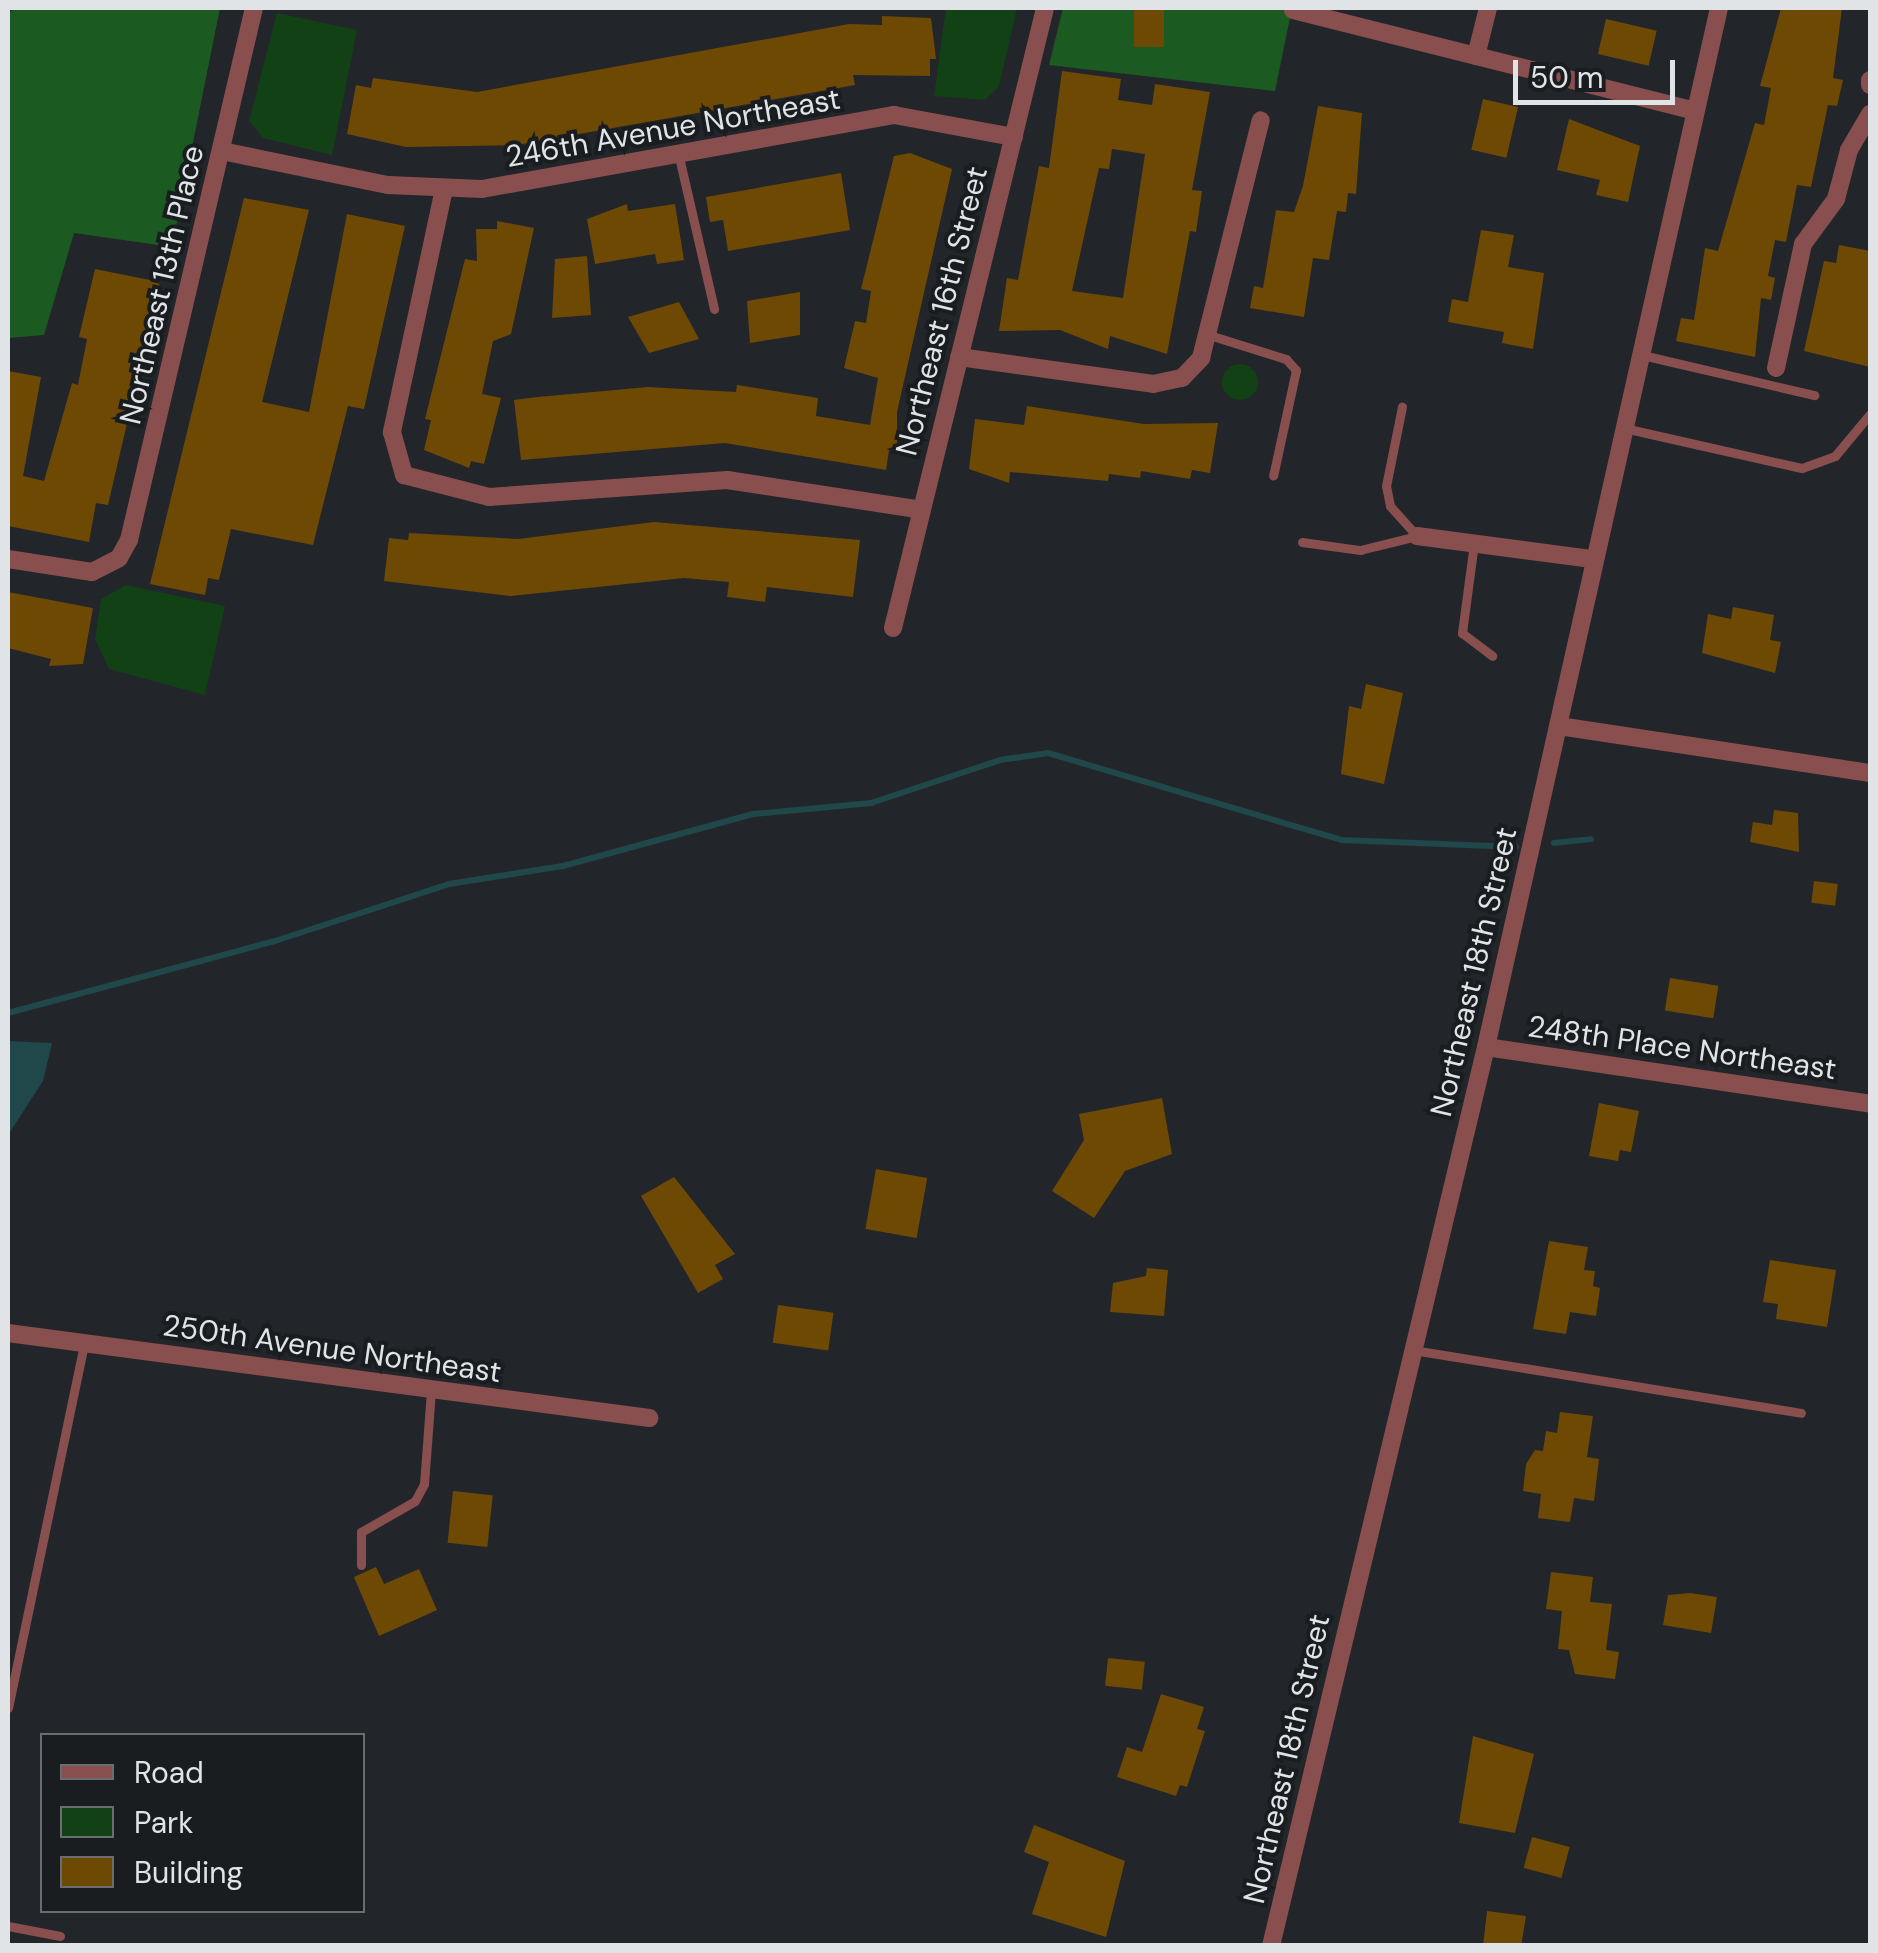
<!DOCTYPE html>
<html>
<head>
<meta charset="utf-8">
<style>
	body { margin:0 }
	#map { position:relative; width:1878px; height:1953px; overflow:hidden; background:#22262a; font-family:"DM Sans",sans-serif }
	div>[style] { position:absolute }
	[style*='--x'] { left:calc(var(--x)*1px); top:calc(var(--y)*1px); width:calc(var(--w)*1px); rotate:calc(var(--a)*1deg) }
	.green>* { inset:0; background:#114115 }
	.round { border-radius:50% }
	.forest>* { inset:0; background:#1b5b21 }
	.water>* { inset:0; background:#20474a }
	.stream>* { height:6px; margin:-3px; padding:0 3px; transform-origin:3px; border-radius:3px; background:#20474a }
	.building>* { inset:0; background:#6d4904; transform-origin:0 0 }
	.lane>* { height:9px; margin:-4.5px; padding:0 4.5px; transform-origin:4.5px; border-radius:4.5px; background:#884f4e }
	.street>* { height:18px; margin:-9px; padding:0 9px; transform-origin:9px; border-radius:9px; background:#884f4e }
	span { translate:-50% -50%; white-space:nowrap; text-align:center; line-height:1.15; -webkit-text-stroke:8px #191d20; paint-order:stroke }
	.street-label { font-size:30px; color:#e1e4e6 }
	.frame { position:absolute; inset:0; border:10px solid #e1e4e6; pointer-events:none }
	.legend { position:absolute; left:40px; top:1733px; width:325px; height:180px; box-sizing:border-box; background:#191d20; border:2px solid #696d6f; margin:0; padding:12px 18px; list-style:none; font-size:30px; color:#e1e4e6 }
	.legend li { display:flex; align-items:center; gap:20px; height:50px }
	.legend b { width:50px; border:2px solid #696d6f }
	.scale { position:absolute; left:1513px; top:60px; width:162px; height:45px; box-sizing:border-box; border:5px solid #e1e4e6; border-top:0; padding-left:12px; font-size:30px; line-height:35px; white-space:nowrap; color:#e1e4e6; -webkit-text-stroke:8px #191d20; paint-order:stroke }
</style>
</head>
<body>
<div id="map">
	<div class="green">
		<div style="clip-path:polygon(946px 8px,1017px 8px,999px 86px,985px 100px,934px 96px)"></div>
		<div style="clip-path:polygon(277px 13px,357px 30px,332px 155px,263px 138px,249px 121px)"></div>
		<div class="round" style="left:1222px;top:364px;width:36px;height:36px"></div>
		<div style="clip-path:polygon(126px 585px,225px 606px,205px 695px,109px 669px,95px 639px,101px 599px)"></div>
	</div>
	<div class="forest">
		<div style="clip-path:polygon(14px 8px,220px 8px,172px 247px,74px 233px,44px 335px,8px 338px,8px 15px)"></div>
		<div style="clip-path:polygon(1063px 8px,1292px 8px,1275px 91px,1049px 65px)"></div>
	</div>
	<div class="water">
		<div style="clip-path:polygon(8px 1041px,52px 1043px,43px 1081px,8px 1135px)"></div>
	</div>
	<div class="stream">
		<div style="--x:1554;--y:843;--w:37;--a:-6"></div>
		<div style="--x:8;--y:1013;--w:273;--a:-15.1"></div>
		<div style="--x:272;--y:942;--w:186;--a:-18.1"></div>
		<div style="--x:449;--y:884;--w:115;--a:-9"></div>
		<div style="--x:563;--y:866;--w:197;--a:-15.3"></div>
		<div style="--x:753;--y:814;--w:119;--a:-5.3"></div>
		<div style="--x:871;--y:803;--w:136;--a:-18.4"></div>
		<div style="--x:1000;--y:760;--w:49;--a:-8.3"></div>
		<div style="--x:1048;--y:753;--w:307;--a:16.5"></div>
		<div style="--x:1342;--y:840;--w:174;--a:2.3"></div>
	</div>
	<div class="building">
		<div style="left:1134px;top:8px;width:30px;height:39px"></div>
		<div style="clip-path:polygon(1781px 8px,1842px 8px,1833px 78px,1843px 80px,1837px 106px,1828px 105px,1811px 187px,1797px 185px,1786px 242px,1775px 240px,1768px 276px,1775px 278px,1771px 300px,1761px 298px,1755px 357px,1676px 341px,1681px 318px,1694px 320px,1705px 248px,1718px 251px,1755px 123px,1764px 125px,1771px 88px,1760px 86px)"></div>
		<div style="clip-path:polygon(882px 16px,931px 18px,936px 59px,930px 59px,930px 76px,853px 75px,855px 85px,517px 145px,406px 147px,347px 134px,356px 85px,371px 88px,373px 78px,477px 92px,849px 24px,882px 25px)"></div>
		<div style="left:1606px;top:19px;width:52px;height:36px;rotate:13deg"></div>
		<div style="clip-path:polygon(evenodd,1062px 71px,1121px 79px,1118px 100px,1152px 105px,1155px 84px,1210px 92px,1192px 190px,1202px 191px,1196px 232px,1190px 231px,1167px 354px,1110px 336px,1108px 349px,1060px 330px,999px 331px,1007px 278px,1018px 280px,1039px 166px,1049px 168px,1062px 71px,1112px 149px,1145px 154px,1123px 298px,1072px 291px,1099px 168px,1109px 169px,1112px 149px)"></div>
		<div style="left:1483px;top:99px;width:36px;height:52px;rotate:13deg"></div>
		<div style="clip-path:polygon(1318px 106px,1362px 113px,1356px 194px,1348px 193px,1346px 212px,1337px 211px,1329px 260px,1313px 258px,1304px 317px,1250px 308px,1254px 286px,1263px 288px,1276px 210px,1294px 212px,1303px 186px)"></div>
		<div style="clip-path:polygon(1569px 119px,1640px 146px,1628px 202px,1596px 195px,1600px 180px,1557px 170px)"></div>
		<div style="clip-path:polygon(910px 153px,952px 169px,897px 412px,897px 452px,889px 450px,886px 470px,725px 443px,521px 460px,514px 400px,538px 397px,648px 387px,736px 392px,737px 385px,818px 398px,816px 416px,870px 425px,878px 378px,844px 368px,855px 321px,866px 323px,871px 291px,861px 289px,894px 156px)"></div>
		<div style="clip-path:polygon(841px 173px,850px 230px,728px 251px,723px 220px,710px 222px,706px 197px)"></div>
		<div style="clip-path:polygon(244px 198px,309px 210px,262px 402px,309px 412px,347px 214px,405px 226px,364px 409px,348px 406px,313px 545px,231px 529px,219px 580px,208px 578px,205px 595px,150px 584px)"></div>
		<div style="clip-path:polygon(627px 204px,628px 211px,675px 204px,684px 260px,657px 264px,655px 254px,595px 264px,587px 219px)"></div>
		<div style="clip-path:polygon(497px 221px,534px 228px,511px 334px,493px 341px,482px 394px,501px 398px,484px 464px,471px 461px,469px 468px,424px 450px,431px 420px,425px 419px,465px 259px,477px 261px,476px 229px,497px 229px)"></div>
		<div style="clip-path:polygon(1481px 230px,1514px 235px,1508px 267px,1544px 273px,1533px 349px,1502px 343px,1504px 332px,1448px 322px,1452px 299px,1468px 302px)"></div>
		<div style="clip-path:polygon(1839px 245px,1870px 251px,1870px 367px,1804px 351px,1824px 261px,1836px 263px)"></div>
		<div style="clip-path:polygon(587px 256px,591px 315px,552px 318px,555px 259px)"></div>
		<div style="clip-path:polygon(95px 269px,160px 282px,108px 505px,96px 503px,89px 542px,8px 526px,8px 371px,41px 377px,23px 476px,44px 481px,72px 383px,78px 385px,87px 339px,79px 337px)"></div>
		<div style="clip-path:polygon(800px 292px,800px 335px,750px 343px,747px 301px)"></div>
		<div style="clip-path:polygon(679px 302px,699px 339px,649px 353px,628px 317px)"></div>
		<div style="clip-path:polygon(1027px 406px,1144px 424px,1218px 423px,1210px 473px,1192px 470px,1190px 479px,1141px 471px,1140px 478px,1109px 474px,1108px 481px,1010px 472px,1009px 483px,969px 469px,975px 419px,1024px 425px)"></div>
		<div style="clip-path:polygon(654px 522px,860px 540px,853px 597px,767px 587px,765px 602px,727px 597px,729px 582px,684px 578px,511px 596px,384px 581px,389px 538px,408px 540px,409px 533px,518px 539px)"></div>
		<div style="clip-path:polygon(8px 592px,93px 608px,83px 664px,49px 666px,51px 659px,8px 648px)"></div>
		<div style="clip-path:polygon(1733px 607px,1774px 615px,1770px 640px,1781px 642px,1775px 673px,1702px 653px,1708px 614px,1731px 619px)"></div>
		<div style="clip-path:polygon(1366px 684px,1403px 693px,1384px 784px,1341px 774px,1349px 706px,1361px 709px)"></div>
		<div style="clip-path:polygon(1774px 810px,1798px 813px,1799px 852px,1750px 842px,1753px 822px,1772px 825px)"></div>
		<div style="left:1814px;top:881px;width:24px;height:22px;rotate:7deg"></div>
		<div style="left:1670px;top:978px;width:49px;height:33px;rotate:9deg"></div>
		<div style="clip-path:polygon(1162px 1098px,1172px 1154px,1125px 1171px,1094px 1218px,1052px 1191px,1084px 1140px,1079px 1114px)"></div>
		<div style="clip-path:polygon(1599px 1103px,1639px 1111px,1631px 1152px,1620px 1150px,1618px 1161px,1589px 1156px)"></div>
		<div style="left:876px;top:1169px;width:52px;height:61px;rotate:10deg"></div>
		<div style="clip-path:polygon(674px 1177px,735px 1254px,715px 1265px,723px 1279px,698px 1293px,641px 1196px)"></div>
		<div style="clip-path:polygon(1549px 1241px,1588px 1247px,1584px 1270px,1595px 1271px,1593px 1286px,1600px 1288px,1596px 1316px,1570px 1312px,1566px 1334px,1533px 1329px)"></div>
		<div style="clip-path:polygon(1770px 1260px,1836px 1270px,1827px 1327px,1776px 1319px,1778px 1304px,1763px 1302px)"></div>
		<div style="clip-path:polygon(1147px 1268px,1168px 1270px,1164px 1316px,1110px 1312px,1113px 1283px,1146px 1276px)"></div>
		<div style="left:778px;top:1305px;width:56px;height:38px;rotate:8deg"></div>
		<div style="clip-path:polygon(1560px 1412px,1593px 1416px,1587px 1457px,1599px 1459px,1594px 1501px,1574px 1498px,1570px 1522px,1538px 1518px,1541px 1494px,1523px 1491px,1526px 1464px,1535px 1450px,1543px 1451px,1546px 1431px,1557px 1433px)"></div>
		<div style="left:453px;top:1491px;width:40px;height:52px;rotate:6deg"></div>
		<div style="clip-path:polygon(376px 1567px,384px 1584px,419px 1569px,437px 1610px,379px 1636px,354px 1577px)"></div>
		<div style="clip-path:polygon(1551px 1572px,1593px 1577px,1590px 1602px,1612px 1604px,1606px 1650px,1619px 1652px,1615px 1679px,1575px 1674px,1569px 1650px,1558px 1649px,1562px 1611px,1546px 1609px)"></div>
		<div style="clip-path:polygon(1690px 1593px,1717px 1597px,1711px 1633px,1663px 1625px,1668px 1595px)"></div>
		<div style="left:1108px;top:1658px;width:37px;height:28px;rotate:6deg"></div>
		<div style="clip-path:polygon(1161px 1694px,1204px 1707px,1197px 1729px,1205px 1731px,1187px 1787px,1180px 1785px,1176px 1796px,1117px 1777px,1127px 1747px,1142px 1752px)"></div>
		<div style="clip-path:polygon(1473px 1736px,1534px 1754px,1515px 1833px,1459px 1823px)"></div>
		<div style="clip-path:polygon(1034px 1825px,1125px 1861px,1106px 1937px,1032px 1914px,1049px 1862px,1024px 1852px)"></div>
		<div style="left:1532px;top:1837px;width:39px;height:32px;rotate:15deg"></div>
		<div style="clip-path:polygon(1487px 1911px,1526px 1916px,1521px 1946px,1483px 1946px)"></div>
	</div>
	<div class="lane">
		<div style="--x:679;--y:157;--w:156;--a:77"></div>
		<div style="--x:1206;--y:334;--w:84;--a:17.4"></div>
		<div style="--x:1286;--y:359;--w:15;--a:48"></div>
		<div style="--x:1296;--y:370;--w:108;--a:102.2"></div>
		<div style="--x:1642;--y:355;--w:177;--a:13.1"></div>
		<div style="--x:1624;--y:428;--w:182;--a:12.7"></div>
		<div style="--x:1802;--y:468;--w:35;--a:-20"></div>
		<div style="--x:1835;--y:456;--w:55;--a:-50.2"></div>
		<div style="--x:1302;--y:542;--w:59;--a:7.9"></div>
		<div style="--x:1360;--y:550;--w:59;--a:-13.8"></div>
		<div style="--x:1417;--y:536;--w:40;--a:-132"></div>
		<div style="--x:1390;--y:506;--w:20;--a:-101"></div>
		<div style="--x:1386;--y:486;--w:81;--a:-78.6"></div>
		<div style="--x:1474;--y:543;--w:91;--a:97.6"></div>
		<div style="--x:1462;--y:633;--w:38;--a:37"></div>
		<div style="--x:1413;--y:1350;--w:393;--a:9.2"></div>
		<div style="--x:361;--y:1565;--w:33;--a:-90"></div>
		<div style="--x:361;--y:1532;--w:62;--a:-29.9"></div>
		<div style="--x:415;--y:1501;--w:19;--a:-62"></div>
		<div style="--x:424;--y:1484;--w:94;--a:-85.7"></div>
		<div style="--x:8;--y:1708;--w:373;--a:-78.2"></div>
		<div style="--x:8;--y:1926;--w:53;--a:10.9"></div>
	</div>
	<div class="street">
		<div style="--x:1293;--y:10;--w:415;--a:14.1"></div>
		<div style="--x:1476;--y:56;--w:49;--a:-76"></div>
		<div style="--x:1870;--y:80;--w:5;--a:90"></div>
		<div style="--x:222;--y:151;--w:169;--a:11.6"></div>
		<div style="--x:388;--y:185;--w:94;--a:2.4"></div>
		<div style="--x:482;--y:189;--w:419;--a:-10.2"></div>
		<div style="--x:894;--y:115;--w:122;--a:10.4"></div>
		<div style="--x:444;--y:189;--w:249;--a:102.1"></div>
		<div style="--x:392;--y:432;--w:45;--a:74.4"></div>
		<div style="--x:404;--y:475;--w:88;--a:14.5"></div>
		<div style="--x:489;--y:497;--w:239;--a:-4.1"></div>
		<div style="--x:727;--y:480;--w:197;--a:8.7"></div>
		<div style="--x:959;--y:357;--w:196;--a:7.9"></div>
		<div style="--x:1153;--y:384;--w:30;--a:-12"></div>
		<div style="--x:1182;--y:378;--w:28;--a:-46"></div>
		<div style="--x:1201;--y:358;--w:245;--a:-75.9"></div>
		<div style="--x:1776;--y:368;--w:127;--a:-77.7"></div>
		<div style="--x:1803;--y:244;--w:56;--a:-53.7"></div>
		<div style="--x:1836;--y:199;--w:51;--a:-75.1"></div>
		<div style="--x:1849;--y:150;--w:42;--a:-59.7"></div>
		<div style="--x:1417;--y:536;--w:177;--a:7.5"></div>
		<div style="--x:8;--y:559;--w:85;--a:8.8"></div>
		<div style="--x:92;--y:572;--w:30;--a:-27"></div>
		<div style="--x:119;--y:558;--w:21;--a:-61"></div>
		<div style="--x:129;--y:540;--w:546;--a:-76.78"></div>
		<div style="--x:893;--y:628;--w:638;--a:-76.22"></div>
		<div style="--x:1559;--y:726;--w:315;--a:8.6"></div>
		<div style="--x:1486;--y:1047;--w:388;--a:8.4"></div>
		<div style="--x:8;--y:1333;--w:647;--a:7.55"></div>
		<div style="--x:1271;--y:1946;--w:924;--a:-76.55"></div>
		<div style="--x:1486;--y:1047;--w:1065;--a:-77.36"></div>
	</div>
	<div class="street-label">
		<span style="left:673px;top:128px;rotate:-10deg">246th Avenue Northeast</span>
		<span style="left:162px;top:285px;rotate:-77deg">Northeast 13th Place</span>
		<span style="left:942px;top:311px;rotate:-76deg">Northeast 16th Street</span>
		<span style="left:1474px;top:972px;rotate:-77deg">Northeast 18th Street</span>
		<span style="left:1682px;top:1048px;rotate:8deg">248th Place Northeast</span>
		<span style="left:332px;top:1349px;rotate:8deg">250th Avenue Northeast</span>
		<span style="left:1287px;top:1759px;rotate:-77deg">Northeast 18th Street</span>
	</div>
	<div class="frame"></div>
	<ul class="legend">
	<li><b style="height:12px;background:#884f4e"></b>Road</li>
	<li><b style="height:28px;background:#114115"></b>Park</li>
	<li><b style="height:28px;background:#6d4904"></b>Building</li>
	</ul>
	<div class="scale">50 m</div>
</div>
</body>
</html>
